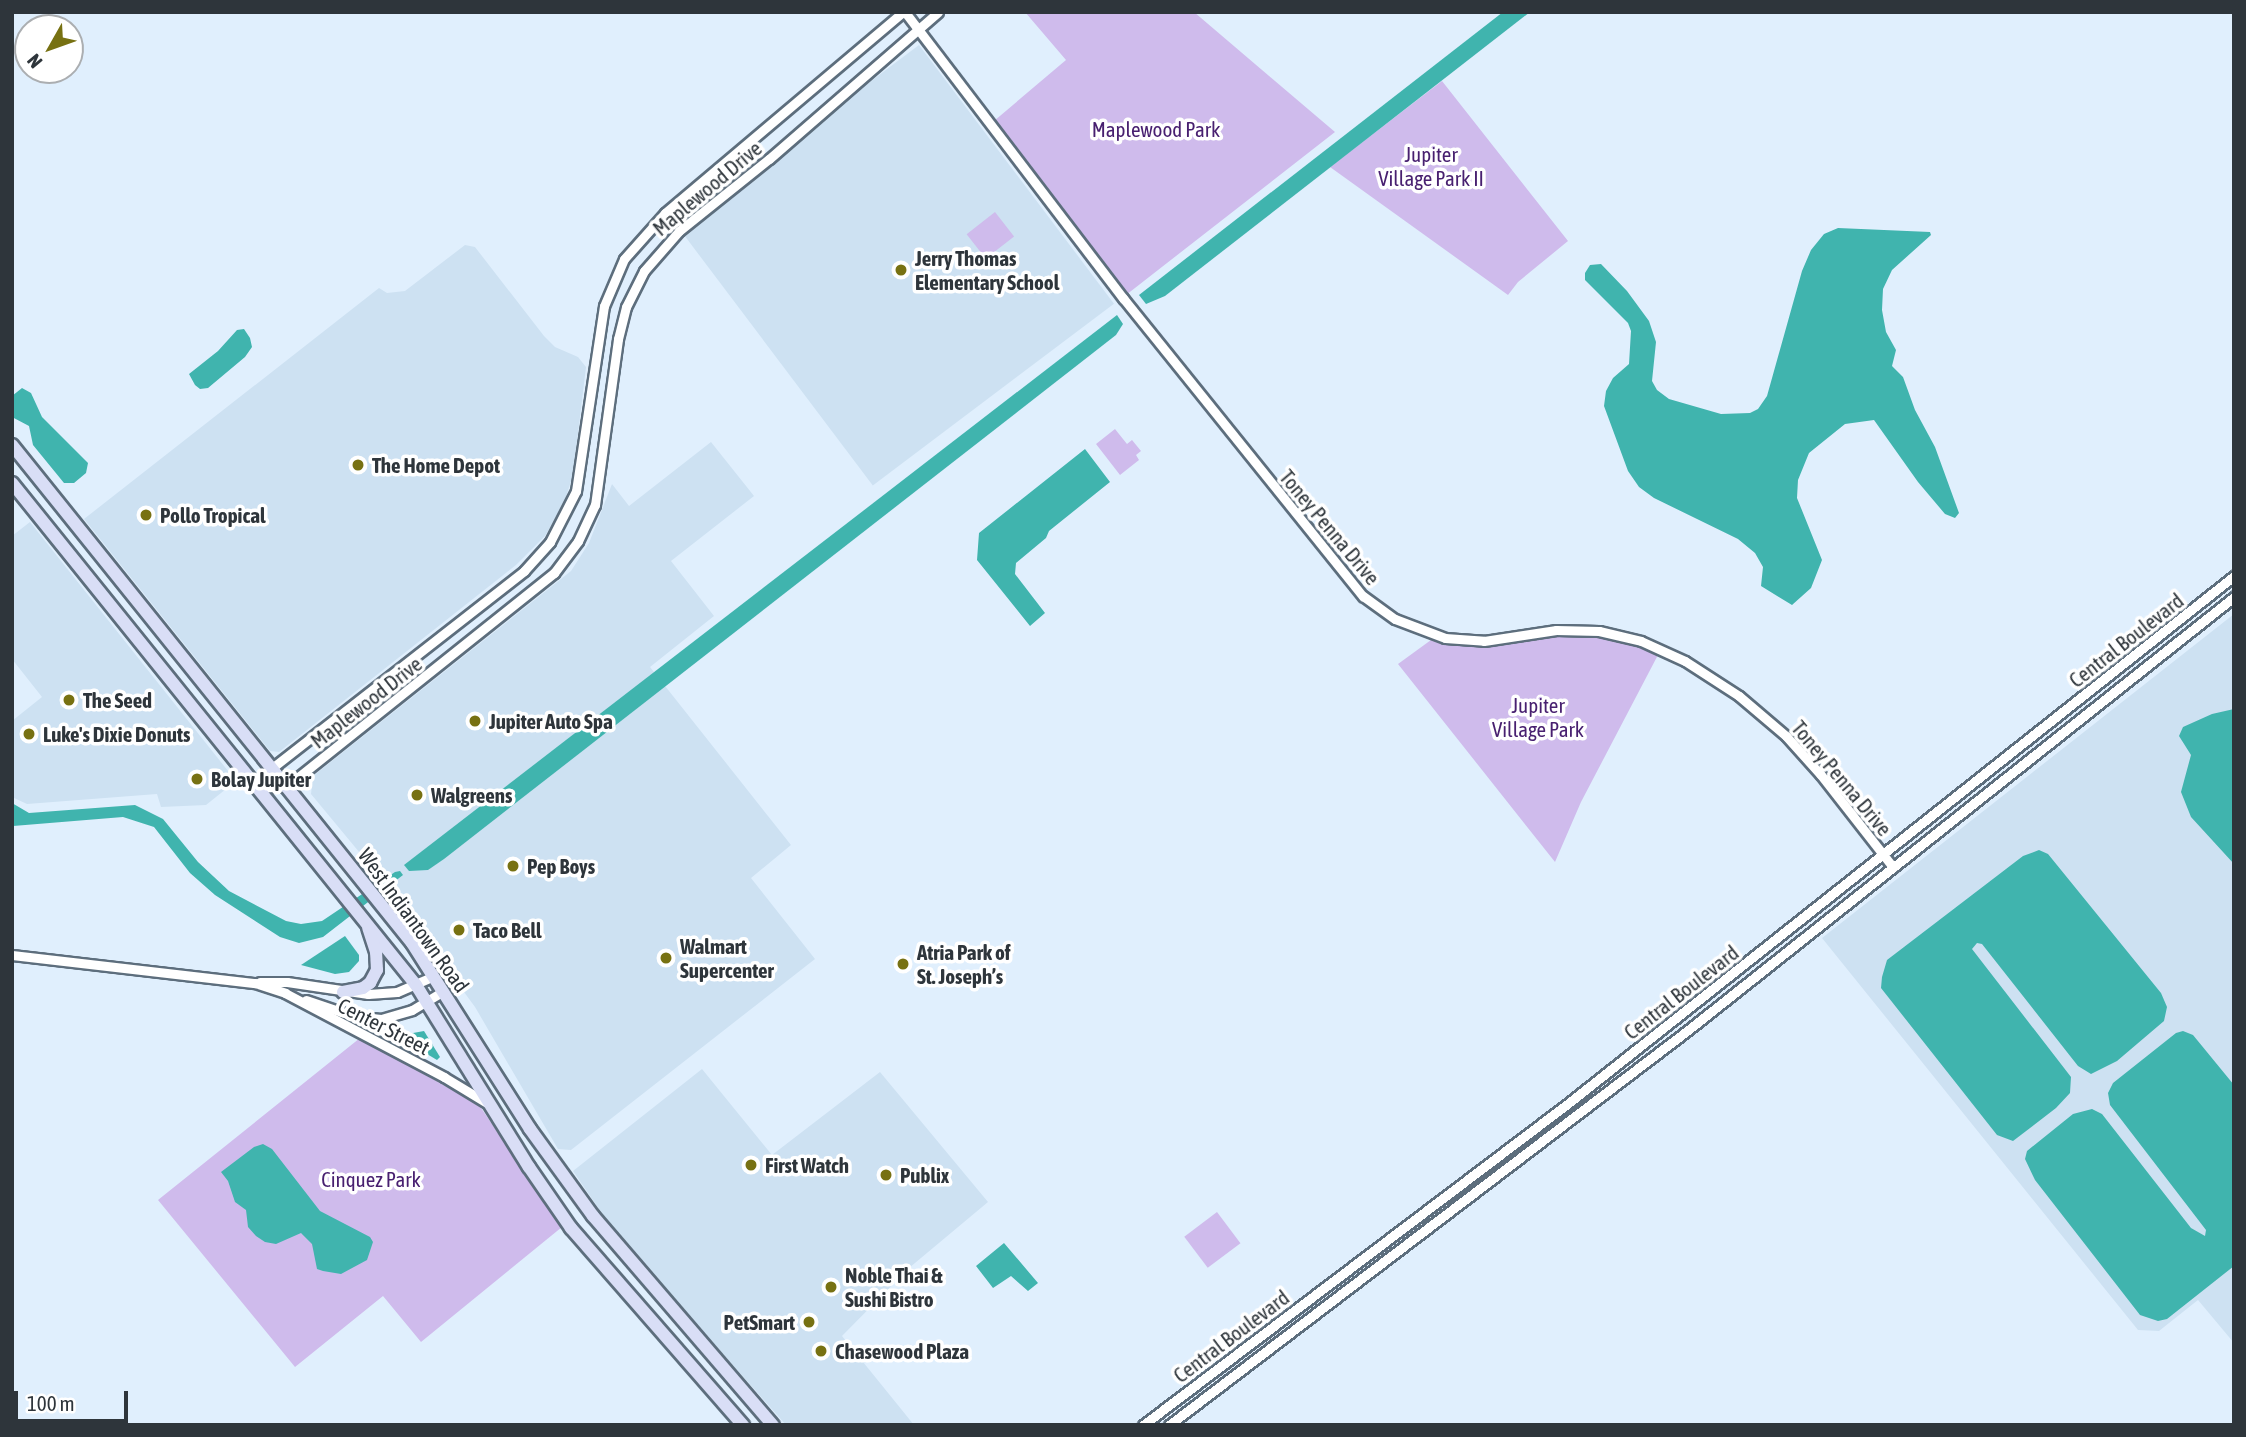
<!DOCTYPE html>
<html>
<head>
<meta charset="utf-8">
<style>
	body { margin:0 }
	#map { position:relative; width:2246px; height:1437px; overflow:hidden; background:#e0effd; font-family:"Asap Condensed",sans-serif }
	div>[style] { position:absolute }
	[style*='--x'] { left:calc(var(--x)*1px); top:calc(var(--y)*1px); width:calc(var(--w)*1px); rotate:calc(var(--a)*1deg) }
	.built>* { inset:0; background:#cde1f2; transform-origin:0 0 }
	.green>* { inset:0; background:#cfbbec; transform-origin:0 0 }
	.water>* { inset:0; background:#40b4ae }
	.roads { filter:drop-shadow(2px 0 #5d6e7d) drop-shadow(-2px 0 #5d6e7d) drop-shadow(0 2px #5d6e7d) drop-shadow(0 -2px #5d6e7d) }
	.minor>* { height:9px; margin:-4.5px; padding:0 4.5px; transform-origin:4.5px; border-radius:4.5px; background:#fff }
	.major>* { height:12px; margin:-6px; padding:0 6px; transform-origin:6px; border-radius:6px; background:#d9def6 }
	.dots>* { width:19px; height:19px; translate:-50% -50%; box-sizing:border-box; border:4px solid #fff; border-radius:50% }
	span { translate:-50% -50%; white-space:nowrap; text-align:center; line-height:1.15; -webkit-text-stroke:7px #fff; paint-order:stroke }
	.park-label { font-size:21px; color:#482070 }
	.street-label { font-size:21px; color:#2e353b }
	.poi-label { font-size:21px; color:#2e353b; font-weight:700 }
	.left { translate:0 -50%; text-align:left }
	.right { translate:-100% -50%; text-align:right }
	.frame { position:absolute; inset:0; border:14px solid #2e353b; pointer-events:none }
	.north { position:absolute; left:14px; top:14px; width:70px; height:70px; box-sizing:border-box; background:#fff; border:2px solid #abaeb1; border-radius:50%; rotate:230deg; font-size:19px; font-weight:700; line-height:28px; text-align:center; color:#2e353b }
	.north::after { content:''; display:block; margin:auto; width:24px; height:32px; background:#777112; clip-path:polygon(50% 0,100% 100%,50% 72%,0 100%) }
	.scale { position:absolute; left:14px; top:1391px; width:114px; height:32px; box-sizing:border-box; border:4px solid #2e353b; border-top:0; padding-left:9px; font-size:21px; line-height:24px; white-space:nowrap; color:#2e353b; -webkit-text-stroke:5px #fff; paint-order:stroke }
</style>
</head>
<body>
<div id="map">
	<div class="built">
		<div style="left:919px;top:45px;width:324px;height:302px;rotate:53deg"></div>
		<div style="clip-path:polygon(465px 245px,475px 247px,544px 336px,555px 347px,578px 357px,586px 367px,573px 475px,563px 506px,545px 536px,516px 565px,279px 752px,270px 751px,84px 519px,379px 288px,387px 293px,405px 291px)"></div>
		<div style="clip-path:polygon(711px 442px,754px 496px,671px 561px,714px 616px,650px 667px,791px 845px,751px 878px,815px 959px,571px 1150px,558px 1149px,475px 1007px,379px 876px,311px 794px,313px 776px,571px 571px,589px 543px,612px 484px,629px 506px)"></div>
		<div style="clip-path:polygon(30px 522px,236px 781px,206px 805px,161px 807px,157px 794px,27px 804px,12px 797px,12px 721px,42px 697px,12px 659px,12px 536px)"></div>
		<div style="clip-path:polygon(2234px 614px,2234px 1343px,2198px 1300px,2159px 1331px,2138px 1330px,1822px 938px)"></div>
		<div style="clip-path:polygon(702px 1069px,772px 1155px,880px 1072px,988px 1202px,909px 1268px,842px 1336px,914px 1425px,786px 1425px,614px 1231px,573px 1171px)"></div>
	</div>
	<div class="green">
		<div style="clip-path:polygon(1025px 12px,1194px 12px,1335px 132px,1126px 295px,994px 121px,1066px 60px)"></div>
		<div style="clip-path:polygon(1442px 81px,1568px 241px,1518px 282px,1508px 295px,1330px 167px)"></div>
		<div style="left:995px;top:212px;width:31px;height:36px;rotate:52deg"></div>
		<div style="clip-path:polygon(1115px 429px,1127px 444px,1132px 440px,1141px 451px,1136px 455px,1139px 460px,1120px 475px,1096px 444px)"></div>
		<div style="clip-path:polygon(1554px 636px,1596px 636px,1631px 643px,1659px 653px,1581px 802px,1555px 862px,1398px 664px,1431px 640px,1462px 646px,1506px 645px)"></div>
		<div style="clip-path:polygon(360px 1038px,479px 1105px,562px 1227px,421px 1342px,383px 1296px,295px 1367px,158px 1200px)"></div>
		<div style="left:1217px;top:1212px;width:39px;height:41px;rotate:53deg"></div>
	</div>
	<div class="water">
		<div style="clip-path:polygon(1503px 12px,1530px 12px,1165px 296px,1146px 304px,1139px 295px)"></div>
		<div style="clip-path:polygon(1838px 228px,1930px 232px,1931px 235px,1892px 270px,1883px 289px,1882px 310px,1886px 332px,1896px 350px,1892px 366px,1903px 377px,1915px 410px,1935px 447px,1959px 513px,1955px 518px,1945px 514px,1918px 482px,1874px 420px,1845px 424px,1809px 453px,1798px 480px,1797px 498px,1822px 560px,1811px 588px,1792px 605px,1761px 586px,1763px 567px,1755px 553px,1738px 539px,1654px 498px,1639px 487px,1628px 471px,1604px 406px,1606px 391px,1613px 378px,1629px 364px,1631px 331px,1628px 323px,1585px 280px,1585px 273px,1590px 265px,1601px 264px,1627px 291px,1649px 321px,1656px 342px,1652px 381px,1657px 390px,1669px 399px,1721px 414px,1750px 413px,1758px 409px,1767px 396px,1802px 271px,1811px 250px,1824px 234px)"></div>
		<div style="clip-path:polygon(1117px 315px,1123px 324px,1116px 335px,444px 859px,428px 870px,409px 871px,404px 865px)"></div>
		<div style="clip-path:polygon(244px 329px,250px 338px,252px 347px,245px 357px,208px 388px,200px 389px,195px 385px,189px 374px,218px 351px,237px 330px)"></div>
		<div style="clip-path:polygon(22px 388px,31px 393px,42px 417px,88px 463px,86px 473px,74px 483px,64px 483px,33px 445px,29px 426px,12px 417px,12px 396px)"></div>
		<div style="clip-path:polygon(1085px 449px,1110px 482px,1049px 531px,1046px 538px,1016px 563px,1015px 574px,1045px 613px,1030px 626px,977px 560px,979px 533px)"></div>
		<div style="clip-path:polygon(2234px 709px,2234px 864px,2191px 817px,2181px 792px,2191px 755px,2179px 736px,2183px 727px,2212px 714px)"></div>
		<div style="clip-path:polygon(12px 803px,29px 813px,135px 805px,163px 819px,198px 862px,229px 891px,286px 921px,301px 924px,322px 921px,395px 872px,400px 871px,403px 875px,323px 937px,299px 943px,280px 937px,215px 895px,190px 873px,154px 827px,123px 817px,13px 826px)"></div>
		<div style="clip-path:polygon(2039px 850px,2048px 854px,2161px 993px,2167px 1007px,2164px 1021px,2117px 1061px,2091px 1074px,2078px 1066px,1982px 944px,1977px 943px,1972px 949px,2071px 1077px,2070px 1093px,2056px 1108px,2013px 1141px,1997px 1135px,1881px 988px,1882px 977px,1887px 960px,2023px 856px)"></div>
		<div style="clip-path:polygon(345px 936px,359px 955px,359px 961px,349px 972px,335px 974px,301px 965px)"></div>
		<div style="clip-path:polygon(424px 1031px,440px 1057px,437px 1060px,402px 1039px,402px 1035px)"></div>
		<div style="clip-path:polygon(2183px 1031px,2193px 1035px,2234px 1085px,2234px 1266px,2167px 1319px,2158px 1321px,2140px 1315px,2035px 1180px,2025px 1159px,2027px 1151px,2073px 1114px,2092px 1109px,2102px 1114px,2191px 1228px,2205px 1236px,2206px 1230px,2110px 1105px,2108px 1093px,2113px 1083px,2176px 1033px)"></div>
		<div style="clip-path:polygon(263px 1144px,272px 1149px,320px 1211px,370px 1237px,373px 1242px,367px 1260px,341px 1274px,323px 1271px,317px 1269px,312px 1244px,301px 1233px,276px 1244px,265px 1242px,256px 1236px,248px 1227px,246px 1210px,235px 1202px,228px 1181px,221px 1172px,254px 1147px)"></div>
		<div style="clip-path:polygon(1004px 1243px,1038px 1283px,1028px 1291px,1011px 1276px,993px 1288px,976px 1266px)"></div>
	</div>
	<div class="roads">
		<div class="minor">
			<div style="--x:905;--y:12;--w:360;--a:52.7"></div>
			<div style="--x:1123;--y:298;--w:383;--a:51.2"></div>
			<div style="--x:1363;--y:596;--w:39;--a:36"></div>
			<div style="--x:1395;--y:619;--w:53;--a:20.8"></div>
			<div style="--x:1445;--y:638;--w:39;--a:4"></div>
			<div style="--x:1484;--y:641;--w:73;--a:-8.7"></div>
			<div style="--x:1556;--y:630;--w:43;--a:1.3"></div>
			<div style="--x:1599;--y:631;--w:43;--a:13.4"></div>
			<div style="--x:1641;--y:641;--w:48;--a:24.4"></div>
			<div style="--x:1685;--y:661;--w:64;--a:32.9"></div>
			<div style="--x:1739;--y:696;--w:62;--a:40.4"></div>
			<div style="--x:1786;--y:736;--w:52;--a:48.1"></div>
			<div style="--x:1821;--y:775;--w:117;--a:52"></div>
			<div style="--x:259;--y:788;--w:28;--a:-4"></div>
			<div style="--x:287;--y:786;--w:342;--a:-38.6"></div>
			<div style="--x:554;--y:573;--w:40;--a:-53"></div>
			<div style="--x:578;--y:541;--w:40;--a:-65"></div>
			<div style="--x:595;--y:505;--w:168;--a:-82.1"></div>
			<div style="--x:618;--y:339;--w:33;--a:-76"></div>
			<div style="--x:626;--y:307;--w:40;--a:-63.4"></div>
			<div style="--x:644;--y:271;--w:53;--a:-48.8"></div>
			<div style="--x:679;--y:231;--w:115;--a:-38.7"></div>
			<div style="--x:769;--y:159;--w:224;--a:-41"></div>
			<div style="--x:259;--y:788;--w:24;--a:-57"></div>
			<div style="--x:272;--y:768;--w:320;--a:-38"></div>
			<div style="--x:524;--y:571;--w:39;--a:-48"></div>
			<div style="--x:550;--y:542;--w:57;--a:-63"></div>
			<div style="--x:576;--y:491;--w:187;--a:-81.4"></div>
			<div style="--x:604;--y:306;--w:51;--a:-66.9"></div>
			<div style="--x:624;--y:259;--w:62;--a:-48.3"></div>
			<div style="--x:665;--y:213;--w:312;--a:-40.2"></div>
			<div style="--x:12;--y:955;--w:245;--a:6.6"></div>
			<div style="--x:255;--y:983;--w:32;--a:18"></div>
			<div style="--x:285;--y:993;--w:180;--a:27.8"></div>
			<div style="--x:444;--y:1077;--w:50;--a:31.2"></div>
			<div style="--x:260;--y:982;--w:27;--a:0"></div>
			<div style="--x:287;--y:982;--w:82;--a:8.4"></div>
			<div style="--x:368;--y:994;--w:29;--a:-4"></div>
			<div style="--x:397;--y:992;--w:40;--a:-23.4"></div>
			<div style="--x:306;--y:1000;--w:50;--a:18.8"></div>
			<div style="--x:353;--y:1016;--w:28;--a:6"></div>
			<div style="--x:381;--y:1019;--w:32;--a:-16"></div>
			<div style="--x:412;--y:1010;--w:37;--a:-31"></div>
			<div style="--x:1143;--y:1425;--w:530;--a:-37.11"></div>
			<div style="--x:1566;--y:1105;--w:852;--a:-38.38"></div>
			<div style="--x:1169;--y:1425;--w:652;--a:-37.27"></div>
			<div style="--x:1688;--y:1030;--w:697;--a:-38.42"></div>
		</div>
		<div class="major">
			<div style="--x:12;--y:445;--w:639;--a:51.23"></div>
			<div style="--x:412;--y:943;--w:220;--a:57.6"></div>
			<div style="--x:530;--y:1129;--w:107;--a:54.1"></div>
			<div style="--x:593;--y:1216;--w:276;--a:49.3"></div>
			<div style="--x:12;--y:483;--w:644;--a:51.17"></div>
			<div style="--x:416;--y:985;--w:214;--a:58.2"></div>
			<div style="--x:529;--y:1167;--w:74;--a:55.5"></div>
			<div style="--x:571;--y:1228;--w:262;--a:48.9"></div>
			<div style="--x:343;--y:992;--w:20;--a:-11"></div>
			<div style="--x:363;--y:988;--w:9;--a:-36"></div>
			<div style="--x:370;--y:983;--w:15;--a:-62"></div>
			<div style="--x:377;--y:970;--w:18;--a:-93"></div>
			<div style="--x:376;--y:952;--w:25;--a:-108"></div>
		</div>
	</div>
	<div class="dots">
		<div style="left:901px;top:270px;background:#777112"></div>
		<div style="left:358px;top:465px;background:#777112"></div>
		<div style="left:146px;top:515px;background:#777112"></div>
		<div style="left:69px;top:700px;background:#777112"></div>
		<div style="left:475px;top:721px;background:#777112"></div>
		<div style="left:29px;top:734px;background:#777112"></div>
		<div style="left:197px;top:779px;background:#777112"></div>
		<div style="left:417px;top:795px;background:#777112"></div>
		<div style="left:513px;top:866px;background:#777112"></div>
		<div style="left:459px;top:930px;background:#777112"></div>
		<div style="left:666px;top:958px;background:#777112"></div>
		<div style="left:903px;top:964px;background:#777112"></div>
		<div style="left:751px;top:1165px;background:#777112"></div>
		<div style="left:886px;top:1175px;background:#777112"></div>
		<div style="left:831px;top:1287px;background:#777112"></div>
		<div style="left:809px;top:1322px;background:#777112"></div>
		<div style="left:821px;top:1351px;background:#777112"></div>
	</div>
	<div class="park-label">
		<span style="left:1156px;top:129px">Maplewood Park</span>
		<span style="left:1431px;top:166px">Jupiter<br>Village Park II</span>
		<span style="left:1538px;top:717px">Jupiter<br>Village Park</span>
		<span style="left:371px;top:1179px">Cinquez Park</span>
	</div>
	<div class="street-label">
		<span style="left:707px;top:188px;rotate:-40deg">Maplewood Drive</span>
		<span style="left:1330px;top:527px;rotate:50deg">Toney Penna Drive</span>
		<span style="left:2126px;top:640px;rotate:-38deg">Central Boulevard</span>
		<span style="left:366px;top:702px;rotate:-38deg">Maplewood Drive</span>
		<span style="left:1842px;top:778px;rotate:50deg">Toney Penna Drive</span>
		<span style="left:414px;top:920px;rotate:54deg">West Indiantown Road</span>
		<span style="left:1681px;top:992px;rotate:-38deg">Central Boulevard</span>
		<span style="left:384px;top:1026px;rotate:27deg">Center Street</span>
		<span style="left:1231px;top:1336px;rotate:-37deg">Central Boulevard</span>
	</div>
	<div class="poi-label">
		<span class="left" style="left:915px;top:270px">Jerry Thomas<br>Elementary School</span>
		<span class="left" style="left:372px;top:465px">The Home Depot</span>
		<span class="left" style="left:160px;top:515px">Pollo Tropical</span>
		<span class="left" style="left:83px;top:700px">The Seed</span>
		<span class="left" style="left:489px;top:721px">Jupiter Auto Spa</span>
		<span class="left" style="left:43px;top:734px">Luke's Dixie Donuts</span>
		<span class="left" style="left:211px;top:779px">Bolay Jupiter</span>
		<span class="left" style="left:431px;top:795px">Walgreens</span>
		<span class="left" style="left:527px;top:866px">Pep Boys</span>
		<span class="left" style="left:473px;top:930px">Taco Bell</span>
		<span class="left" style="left:680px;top:958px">Walmart<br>Supercenter</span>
		<span class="left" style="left:917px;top:964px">Atria Park of<br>St. Joseph’s</span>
		<span class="left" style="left:765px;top:1165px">First Watch</span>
		<span class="left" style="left:900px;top:1175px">Publix</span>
		<span class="left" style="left:845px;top:1287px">Noble Thai &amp;<br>Sushi Bistro</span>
		<span class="right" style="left:795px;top:1322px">PetSmart</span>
		<span class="left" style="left:835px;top:1351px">Chasewood Plaza</span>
	</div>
	<div class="frame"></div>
	<div class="north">N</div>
	<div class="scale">100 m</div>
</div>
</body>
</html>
